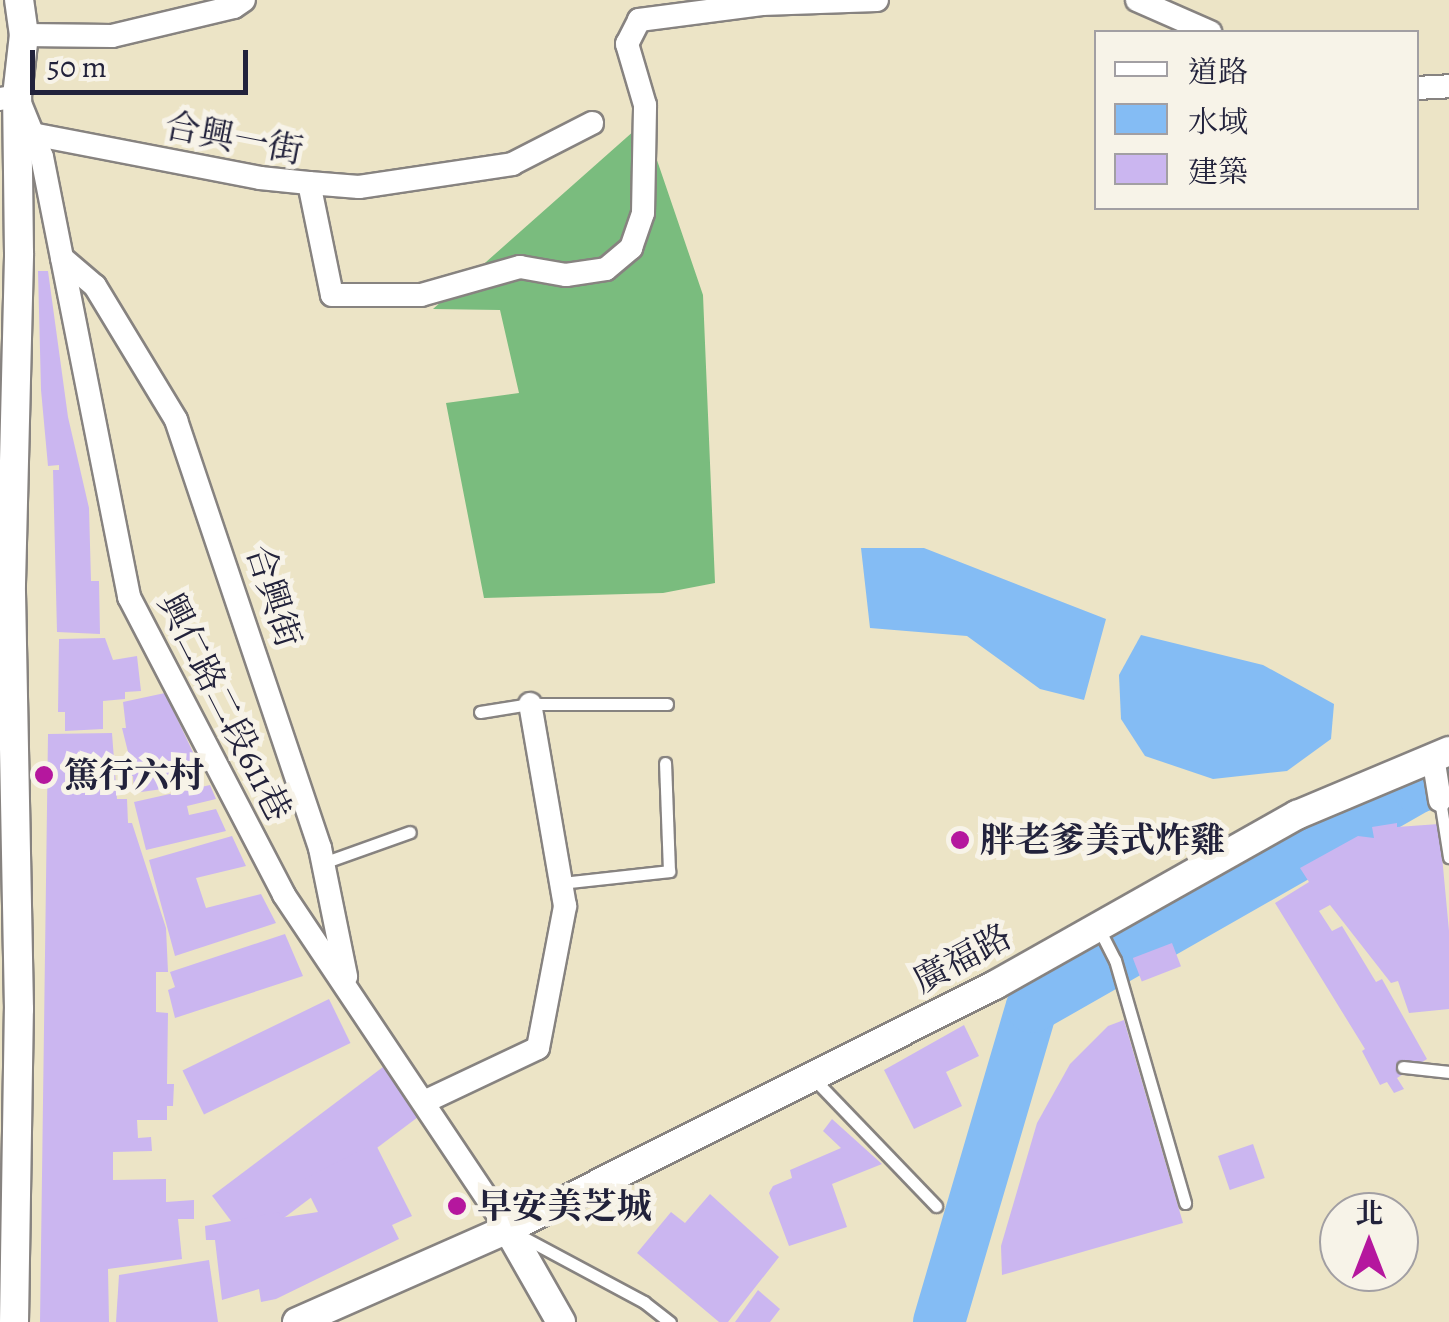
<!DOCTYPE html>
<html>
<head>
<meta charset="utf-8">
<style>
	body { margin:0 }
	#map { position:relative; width:1449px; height:1322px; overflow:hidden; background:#ece4c6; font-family:Alegreya,"Noto Serif TC",serif }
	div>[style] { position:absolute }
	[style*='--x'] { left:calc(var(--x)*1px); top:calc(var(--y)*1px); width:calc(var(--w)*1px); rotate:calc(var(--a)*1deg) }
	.forest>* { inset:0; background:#7abc7e }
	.water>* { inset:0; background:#84bcf4 }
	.river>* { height:52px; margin:-26px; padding:0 26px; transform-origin:26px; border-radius:26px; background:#84bcf4 }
	.building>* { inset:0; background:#cbb6f0; transform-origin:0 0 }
	.roads { filter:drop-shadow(2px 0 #878380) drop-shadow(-2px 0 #878380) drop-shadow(0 2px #878380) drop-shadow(0 -2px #878380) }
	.service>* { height:11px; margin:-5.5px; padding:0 5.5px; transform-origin:5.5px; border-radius:5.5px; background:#fff }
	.minor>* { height:22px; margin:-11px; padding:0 11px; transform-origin:11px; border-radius:11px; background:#fff }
	.tertiary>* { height:28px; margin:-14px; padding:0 14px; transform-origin:14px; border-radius:14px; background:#fff }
	.dots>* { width:28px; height:28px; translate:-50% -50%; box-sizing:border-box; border:5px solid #f7f3e8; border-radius:50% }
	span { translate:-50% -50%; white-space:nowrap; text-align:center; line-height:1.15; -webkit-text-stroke:10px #f7f3e8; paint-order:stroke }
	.street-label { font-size:35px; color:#22223b }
	.poi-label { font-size:35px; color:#22223b; font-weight:700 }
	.left { translate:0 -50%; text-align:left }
	.legend { position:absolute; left:1094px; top:30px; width:325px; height:180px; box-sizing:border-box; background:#f7f3e8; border:2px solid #a29fa3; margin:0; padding:12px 18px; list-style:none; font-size:30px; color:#22223b }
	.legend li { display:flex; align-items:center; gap:20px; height:50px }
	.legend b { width:50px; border:2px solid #a29fa3 }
	.north { position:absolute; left:1319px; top:1192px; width:100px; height:100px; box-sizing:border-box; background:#f7f3e8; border:2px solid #a29fa3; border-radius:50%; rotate:0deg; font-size:28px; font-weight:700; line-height:40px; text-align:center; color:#22223b }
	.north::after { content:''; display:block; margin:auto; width:35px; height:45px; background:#b5179e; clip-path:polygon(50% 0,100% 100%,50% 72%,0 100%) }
	.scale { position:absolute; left:30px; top:50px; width:218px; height:45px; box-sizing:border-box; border:5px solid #22223b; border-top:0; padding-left:12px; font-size:30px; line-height:35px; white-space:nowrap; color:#22223b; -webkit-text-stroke:8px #f7f3e8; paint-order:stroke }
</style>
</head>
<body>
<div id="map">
	<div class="forest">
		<div style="clip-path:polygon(644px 122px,703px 295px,715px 583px,663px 593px,484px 598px,446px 403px,519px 393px,500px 310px,433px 309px)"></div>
	</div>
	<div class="water">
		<div style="clip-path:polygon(861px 548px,924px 548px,1106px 619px,1084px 700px,1040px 689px,967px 636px,870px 628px)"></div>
		<div style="clip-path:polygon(1141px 635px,1263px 665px,1334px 704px,1331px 739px,1287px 771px,1213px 779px,1145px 756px,1121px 719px,1119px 675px)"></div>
	</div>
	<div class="river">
		<div style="--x:939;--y:1322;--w:328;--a:-73.6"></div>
		<div style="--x:1032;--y:1007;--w:444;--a:-29.7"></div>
		<div style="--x:1418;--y:787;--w:33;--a:-18"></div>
	</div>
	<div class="building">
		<div style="clip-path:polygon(38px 271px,48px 271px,68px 417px,89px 508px,91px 581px,99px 581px,100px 634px,57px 632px,53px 470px,59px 470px,59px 465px,48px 466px,41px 390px)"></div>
		<div style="clip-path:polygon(105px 638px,113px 660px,137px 656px,141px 691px,125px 692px,125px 699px,103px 701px,103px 729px,65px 731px,65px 712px,58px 712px,59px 639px)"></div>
		<div style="clip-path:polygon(165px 693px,200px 767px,189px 770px,191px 785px,134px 793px,133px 776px,120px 777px,119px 761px,130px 760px,122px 728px,126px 728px,123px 702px)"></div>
		<div style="clip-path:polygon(112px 733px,117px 799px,127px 799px,128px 823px,132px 823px,166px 928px,168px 972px,156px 972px,156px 1012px,168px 1013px,167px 1084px,174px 1084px,173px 1106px,167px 1106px,167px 1120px,137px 1120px,138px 1138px,151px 1137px,152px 1151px,113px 1152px,113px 1180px,166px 1179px,166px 1202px,194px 1200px,194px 1219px,178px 1219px,182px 1259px,108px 1269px,109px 1322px,40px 1322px,48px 734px)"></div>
		<div style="clip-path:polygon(210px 785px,216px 799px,187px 806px,189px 815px,216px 809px,226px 831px,146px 850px,134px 802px)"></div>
		<div style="clip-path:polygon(1397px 823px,1397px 827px,1439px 824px,1449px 931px,1449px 1009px,1409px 1013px,1398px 981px,1391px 983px,1330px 905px,1319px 911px,1332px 931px,1342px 926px,1376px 982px,1382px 979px,1427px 1059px,1397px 1078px,1404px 1089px,1394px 1093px,1387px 1082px,1380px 1085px,1362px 1051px,1365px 1049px,1275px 903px,1309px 882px,1300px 868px,1358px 836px,1374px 838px,1372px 827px)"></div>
		<div style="clip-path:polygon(232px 836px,246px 866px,196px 878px,206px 908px,261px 894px,276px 923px,175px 956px,149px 860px)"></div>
		<div style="clip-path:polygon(285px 934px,303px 976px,175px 1018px,168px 990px,175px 987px,170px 972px)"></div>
		<div style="left:1172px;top:943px;width:25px;height:42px;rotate:69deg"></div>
		<div style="left:329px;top:999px;width:49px;height:163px;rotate:64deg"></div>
		<div style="clip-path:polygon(1124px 1020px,1183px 1223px,1002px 1275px,1001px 1246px,1037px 1123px,1070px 1064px,1108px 1026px)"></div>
		<div style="clip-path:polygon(964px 1025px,979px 1056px,946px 1072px,962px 1106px,914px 1129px,884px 1070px)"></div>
		<div style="left:383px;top:1067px;width:61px;height:214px;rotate:53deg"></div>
		<div style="clip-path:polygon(832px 1119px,882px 1164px,832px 1184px,847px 1227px,789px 1246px,769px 1193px,773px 1186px,792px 1178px,790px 1170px,841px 1148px,823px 1131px)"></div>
		<div style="clip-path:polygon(375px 1143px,412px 1216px,392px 1225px,399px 1239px,276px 1299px,261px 1302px,259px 1289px,222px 1300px,215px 1240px,206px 1240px,205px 1226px,279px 1212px,280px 1218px,318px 1212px,302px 1180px)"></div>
		<div style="left:1253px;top:1144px;width:36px;height:37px;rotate:71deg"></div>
		<div style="clip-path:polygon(710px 1194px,779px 1257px,728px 1322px,719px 1322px,637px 1253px,671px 1212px,685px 1223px)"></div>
		<div style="clip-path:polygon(209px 1260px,218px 1322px,116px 1322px,119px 1275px)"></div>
		<div style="clip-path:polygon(758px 1290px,780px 1309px,770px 1322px,735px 1322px)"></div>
	</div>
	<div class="roads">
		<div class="service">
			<div style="--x:480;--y:712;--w:51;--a:-9.1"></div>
			<div style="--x:530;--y:704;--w:137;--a:0"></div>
			<div style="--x:1440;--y:800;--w:58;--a:81"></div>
			<div style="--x:323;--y:863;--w:92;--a:-19.6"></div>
			<div style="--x:561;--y:883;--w:109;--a:-6.3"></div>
			<div style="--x:669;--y:871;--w:108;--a:-92.1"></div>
			<div style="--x:1098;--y:927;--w:37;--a:63"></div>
			<div style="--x:1115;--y:960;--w:253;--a:73.9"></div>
			<div style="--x:1403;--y:1067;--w:46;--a:6.2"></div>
			<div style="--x:812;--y:1077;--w:179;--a:46.1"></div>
			<div style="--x:521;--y:1236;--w:140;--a:28.2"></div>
			<div style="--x:644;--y:1302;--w:33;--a:38"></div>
		</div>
		<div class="minor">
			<div style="--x:1137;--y:0;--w:80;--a:23.7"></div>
			<div style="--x:24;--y:35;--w:88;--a:0.7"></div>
			<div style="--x:112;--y:36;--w:125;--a:-13.4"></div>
			<div style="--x:234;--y:7;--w:12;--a:-35"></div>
			<div style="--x:1416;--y:88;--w:33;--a:-3"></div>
			<div style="--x:0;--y:99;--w:17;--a:-10"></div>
			<div style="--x:17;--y:96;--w:66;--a:67.7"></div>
			<div style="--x:42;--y:157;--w:449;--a:78.8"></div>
			<div style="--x:129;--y:597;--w:336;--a:62.5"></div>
			<div style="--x:284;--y:895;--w:402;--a:56.2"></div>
			<div style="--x:32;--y:134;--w:232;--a:10.9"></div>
			<div style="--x:260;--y:178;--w:49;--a:5.8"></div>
			<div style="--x:309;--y:183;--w:114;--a:78.4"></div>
			<div style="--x:332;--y:295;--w:89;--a:0"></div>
			<div style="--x:421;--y:295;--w:103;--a:-15.8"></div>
			<div style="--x:520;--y:267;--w:47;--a:9.9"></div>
			<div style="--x:566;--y:275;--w:40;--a:-8.5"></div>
			<div style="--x:606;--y:269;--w:33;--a:-40"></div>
			<div style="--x:631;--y:248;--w:37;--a:-71"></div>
			<div style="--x:643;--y:213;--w:108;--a:-88.9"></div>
			<div style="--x:645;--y:105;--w:64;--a:-106.4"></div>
			<div style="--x:627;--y:44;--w:27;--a:-63"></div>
			<div style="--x:639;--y:20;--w:124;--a:-7.4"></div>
			<div style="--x:762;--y:4;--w:115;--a:-2"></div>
			<div style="--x:309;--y:183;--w:50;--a:4.6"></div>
			<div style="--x:359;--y:187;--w:155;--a:-8.5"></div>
			<div style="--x:512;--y:164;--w:90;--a:-27.1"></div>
			<div style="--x:62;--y:258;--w:43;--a:40.3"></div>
			<div style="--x:95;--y:286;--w:157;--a:58.8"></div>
			<div style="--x:176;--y:420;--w:452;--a:71.4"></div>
			<div style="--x:320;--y:848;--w:131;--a:78.5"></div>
			<div style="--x:1433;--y:757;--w:44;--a:80.8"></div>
			<div style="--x:424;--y:1102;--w:126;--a:-25.3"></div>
			<div style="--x:538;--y:1048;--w:145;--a:-79.2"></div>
			<div style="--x:565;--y:906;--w:205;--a:-99.8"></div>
		</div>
		<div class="tertiary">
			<div style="--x:508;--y:1229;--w:107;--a:60.3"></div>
			<div style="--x:14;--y:1322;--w:313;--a:-89.1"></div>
			<div style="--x:19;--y:1009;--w:425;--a:-91.1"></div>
			<div style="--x:11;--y:584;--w:331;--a:-88.6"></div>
			<div style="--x:19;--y:253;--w:157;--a:-90.7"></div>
			<div style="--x:17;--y:96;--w:61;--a:-83.5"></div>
			<div style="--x:24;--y:35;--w:35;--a:-98"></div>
			<div style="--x:297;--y:1322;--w:231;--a:-23.8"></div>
			<div style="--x:508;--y:1229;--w:545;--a:-26.61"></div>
			<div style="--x:995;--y:985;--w:347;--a:-29.4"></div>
			<div style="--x:1297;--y:815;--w:165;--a:-22.8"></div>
		</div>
	</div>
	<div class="dots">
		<div style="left:44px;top:775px;background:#b5179e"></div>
		<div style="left:960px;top:840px;background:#b5179e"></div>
		<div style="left:457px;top:1206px;background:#b5179e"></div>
	</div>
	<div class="street-label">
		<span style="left:234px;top:138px;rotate:11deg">合興一街</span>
		<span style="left:274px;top:596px;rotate:72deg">合興街</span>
		<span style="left:225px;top:707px;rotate:63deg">興仁路二段611巷</span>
		<span style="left:962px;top:958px;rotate:-28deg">廣福路</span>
	</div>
	<div class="poi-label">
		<span class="left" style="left:64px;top:775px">篤行六村</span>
		<span class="left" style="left:980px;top:840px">胖老爹美式炸雞</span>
		<span class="left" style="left:477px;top:1206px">早安美芝城</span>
	</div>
	<ul class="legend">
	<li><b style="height:12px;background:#fff"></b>道路</li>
	<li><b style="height:28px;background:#84bcf4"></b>水域</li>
	<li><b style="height:28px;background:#cbb6f0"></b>建築</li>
	</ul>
	<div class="north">北</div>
	<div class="scale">50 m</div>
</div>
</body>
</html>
